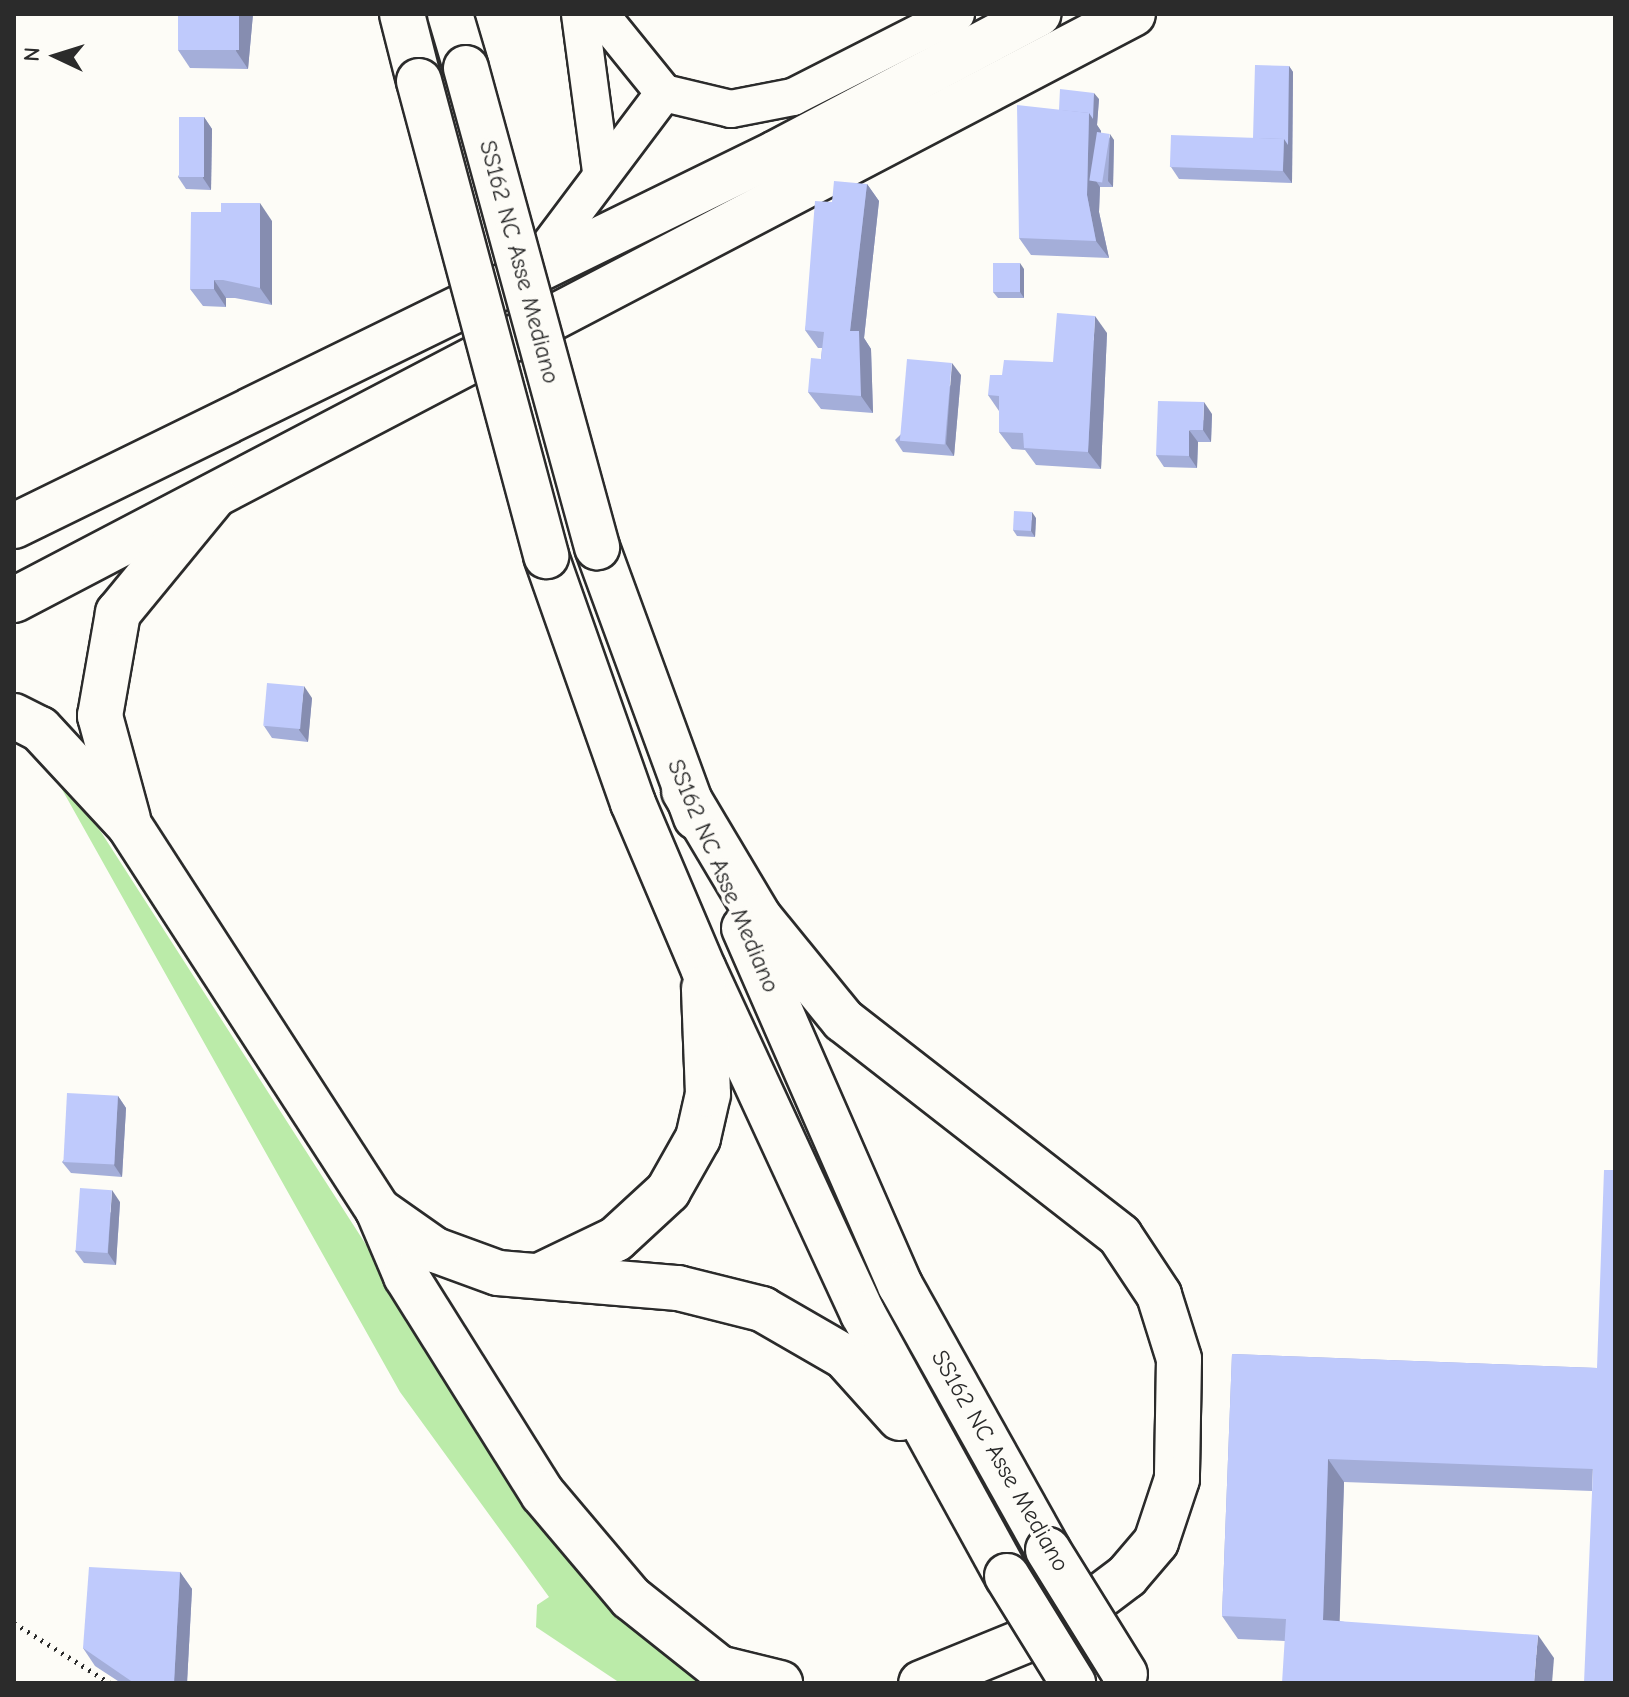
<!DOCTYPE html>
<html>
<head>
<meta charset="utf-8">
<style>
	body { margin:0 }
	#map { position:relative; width:1629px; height:1697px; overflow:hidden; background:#fdfcf7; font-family:"Comic Neue",sans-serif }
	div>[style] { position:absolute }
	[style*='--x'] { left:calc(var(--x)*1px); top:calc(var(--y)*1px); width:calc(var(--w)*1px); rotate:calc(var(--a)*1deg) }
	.green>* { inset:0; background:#bbeba9 }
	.path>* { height:5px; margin-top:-2.5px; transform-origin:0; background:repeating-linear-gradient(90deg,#2b2b2b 0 2px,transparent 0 8px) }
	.roads { filter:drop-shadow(2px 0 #2b2b2b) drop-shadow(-2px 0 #2b2b2b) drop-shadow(0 2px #2b2b2b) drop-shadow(0 -2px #2b2b2b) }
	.minor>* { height:36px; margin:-18px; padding:0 18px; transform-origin:18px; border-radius:18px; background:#fdfcf7 }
	.major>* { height:44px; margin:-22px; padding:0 22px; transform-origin:22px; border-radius:22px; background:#fdfcf7 }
	.highway>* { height:44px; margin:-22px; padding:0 22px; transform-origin:22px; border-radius:22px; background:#fdfcf7 }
	.bridges { filter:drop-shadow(2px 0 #2b2b2b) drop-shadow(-2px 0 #2b2b2b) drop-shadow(0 2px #2b2b2b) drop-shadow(0 -2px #2b2b2b) }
	.highway-bridge>* { height:44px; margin:-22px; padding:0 22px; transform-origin:22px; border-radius:22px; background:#fdfcf7 }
	.wall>* { inset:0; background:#a4aed9 }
	.shaded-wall>* { inset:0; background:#868db0 }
	.building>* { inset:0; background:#bfcafc; transform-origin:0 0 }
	span { translate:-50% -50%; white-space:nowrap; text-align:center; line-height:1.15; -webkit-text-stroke:7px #fdfcf7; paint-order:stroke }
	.street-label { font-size:24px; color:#2b2b2b }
	.frame { position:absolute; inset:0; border:16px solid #2b2b2b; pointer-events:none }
	.north { position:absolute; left:16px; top:16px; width:80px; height:80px; -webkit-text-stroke:6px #fdfcf7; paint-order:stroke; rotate:274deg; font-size:22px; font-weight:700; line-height:32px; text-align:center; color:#2b2b2b }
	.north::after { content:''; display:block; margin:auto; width:28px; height:36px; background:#2b2b2b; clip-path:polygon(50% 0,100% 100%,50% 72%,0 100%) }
</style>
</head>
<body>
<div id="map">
	<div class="green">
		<div style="clip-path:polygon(50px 768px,101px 832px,381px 1268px,732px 1683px,620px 1683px,536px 1627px,537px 1605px,549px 1597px,400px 1392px)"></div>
	</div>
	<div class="path">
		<div style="--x:14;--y:1623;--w:113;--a:32"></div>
	</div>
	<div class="roads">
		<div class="minor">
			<div style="--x:580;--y:14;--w:159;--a:82.4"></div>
			<div style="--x:600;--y:14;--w:102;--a:51"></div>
			<div style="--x:664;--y:93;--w:69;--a:13.4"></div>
			<div style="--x:731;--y:109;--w:63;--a:-11"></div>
			<div style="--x:793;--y:97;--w:183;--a:-27"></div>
			<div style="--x:531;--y:270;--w:221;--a:-53.1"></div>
		</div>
		<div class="major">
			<div style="--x:14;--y:526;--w:848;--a:-26.08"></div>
			<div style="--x:776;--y:153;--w:297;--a:-27.9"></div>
			<div style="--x:14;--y:600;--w:1263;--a:-27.64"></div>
		</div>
		<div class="highway">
			<div style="--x:402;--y:14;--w:69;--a:75.8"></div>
			<div style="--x:450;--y:14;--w:56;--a:73.5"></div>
			<div style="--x:597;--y:547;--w:288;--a:69.9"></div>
			<div style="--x:546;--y:556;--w:262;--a:70.6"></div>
			<div style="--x:633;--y:803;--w:181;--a:67"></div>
			<div style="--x:704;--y:970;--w:379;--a:65.2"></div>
			<div style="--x:863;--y:1314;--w:299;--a:61.2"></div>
			<div style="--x:14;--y:716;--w:29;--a:27"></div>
			<div style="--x:40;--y:729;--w:131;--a:47.2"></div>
			<div style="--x:129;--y:825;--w:459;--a:57.1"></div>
			<div style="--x:378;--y:1210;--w:72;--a:67"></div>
			<div style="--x:406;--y:1276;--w:257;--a:57.9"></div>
			<div style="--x:543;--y:1494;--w:136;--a:49.8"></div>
			<div style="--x:631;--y:1598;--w:112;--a:38.5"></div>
			<div style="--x:719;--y:1668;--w:63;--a:13.8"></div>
			<div style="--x:684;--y:791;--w:147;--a:59.2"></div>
			<div style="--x:759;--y:917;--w:133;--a:50.8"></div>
			<div style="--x:843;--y:1020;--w:351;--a:37.9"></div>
			<div style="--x:1120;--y:1236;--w:71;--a:56.5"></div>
			<div style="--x:1159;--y:1295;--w:67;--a:72.6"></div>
			<div style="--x:1179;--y:1359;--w:120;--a:91"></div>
			<div style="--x:1177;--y:1479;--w:66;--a:108.4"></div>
			<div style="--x:1156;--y:1542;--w:45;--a:130.5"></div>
			<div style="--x:1127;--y:1576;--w:83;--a:142.9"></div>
			<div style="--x:1061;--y:1626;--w:151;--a:157.8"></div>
			<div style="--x:128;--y:819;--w:107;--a:-105.2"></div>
			<div style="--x:100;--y:716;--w:105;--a:-80.1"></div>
			<div style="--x:118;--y:613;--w:151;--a:-50.6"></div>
			<div style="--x:744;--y:928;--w:390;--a:66.4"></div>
			<div style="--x:900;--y:1285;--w:304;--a:60.8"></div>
			<div style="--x:378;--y:1210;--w:70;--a:35.1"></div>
			<div style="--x:435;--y:1250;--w:67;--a:20.1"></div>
			<div style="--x:498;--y:1273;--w:181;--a:4.8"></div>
			<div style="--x:678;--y:1288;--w:87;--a:14"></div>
			<div style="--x:762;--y:1309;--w:96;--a:30"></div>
			<div style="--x:845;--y:1357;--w:82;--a:48"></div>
			<div style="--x:541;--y:1275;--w:83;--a:-25.6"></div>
			<div style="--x:616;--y:1239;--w:71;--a:-42.7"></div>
			<div style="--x:668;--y:1191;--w:61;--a:-60.5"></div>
			<div style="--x:698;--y:1138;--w:45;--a:-77.2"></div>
			<div style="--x:708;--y:1094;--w:106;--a:-92.2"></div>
		</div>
	</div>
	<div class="bridges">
		<div class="highway-bridge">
			<div style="--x:466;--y:68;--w:497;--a:74.7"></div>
			<div style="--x:419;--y:81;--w:492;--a:75"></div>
			<div style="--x:1048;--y:1550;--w:146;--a:58.2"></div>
			<div style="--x:1007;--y:1576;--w:126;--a:58.3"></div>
		</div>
	</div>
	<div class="wall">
		<div style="clip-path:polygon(178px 14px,253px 14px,248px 69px,190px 68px,178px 50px)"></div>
		<div style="clip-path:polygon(1289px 66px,1293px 72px,1292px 183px,1179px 179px,1171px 167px,1253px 138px)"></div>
		<div style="clip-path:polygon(1099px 99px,1097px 125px,1101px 131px,1101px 133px,1114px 140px,1113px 187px,1100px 187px,1099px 212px,1109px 258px,1031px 255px,1019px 238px,1059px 110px)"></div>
		<div style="clip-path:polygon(204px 117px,212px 129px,211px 190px,186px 189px,178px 177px)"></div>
		<div style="clip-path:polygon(867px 184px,879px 201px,864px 338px,871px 349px,873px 413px,821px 409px,808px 392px,821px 359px,822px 348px,818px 348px,805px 330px,832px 202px)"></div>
		<div style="clip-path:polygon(272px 221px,272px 305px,235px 298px,226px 298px,226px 307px,203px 306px,190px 289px)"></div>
		<div style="clip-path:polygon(1024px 269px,1024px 298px,998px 298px,993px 292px)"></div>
		<div style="clip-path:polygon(1107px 333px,1101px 469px,1036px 465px,1025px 450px,1012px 449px,999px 432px,999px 411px,988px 395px,1002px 375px,1053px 362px)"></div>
		<div style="clip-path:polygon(961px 375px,954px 456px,903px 452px,895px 440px)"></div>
		<div style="clip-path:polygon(1212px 414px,1211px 442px,1198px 442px,1197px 468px,1164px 467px,1156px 455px)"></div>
		<div style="clip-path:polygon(1036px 518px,1035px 537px,1017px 536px,1013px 530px)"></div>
		<div style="clip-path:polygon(312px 698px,308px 742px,272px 738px,264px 726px)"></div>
		<div style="clip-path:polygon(118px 1096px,126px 1108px,122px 1177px,71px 1173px,62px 1162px)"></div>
		<div style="clip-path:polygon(120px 1202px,116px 1265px,84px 1263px,75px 1251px)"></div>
		<div style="clip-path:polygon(1232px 1354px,1597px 1368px,1592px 1491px,1344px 1482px,1339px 1621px,1554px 1658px,1285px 1641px,1238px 1639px,1222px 1616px)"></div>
		<div style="clip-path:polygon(180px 1572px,192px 1589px,187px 1683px,121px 1683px,95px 1666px,83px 1648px)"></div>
	</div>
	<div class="shaded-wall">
		<div style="clip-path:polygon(239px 14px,253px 14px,248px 69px,236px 51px)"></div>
		<div style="clip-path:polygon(1289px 66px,1293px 72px,1292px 183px,1283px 171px,1284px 139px)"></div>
		<div style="clip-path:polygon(1094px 93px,1099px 99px,1097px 125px,1101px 131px,1100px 181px,1096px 181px,1100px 187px,1099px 212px,1109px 258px,1096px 241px,1087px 195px,1089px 113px)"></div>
		<div style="clip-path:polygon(204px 117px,212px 129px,211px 190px,203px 178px)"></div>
		<div style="clip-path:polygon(1110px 134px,1114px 140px,1113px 187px,1108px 181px)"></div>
		<div style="clip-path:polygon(867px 184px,879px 201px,864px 338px,871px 349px,873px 413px,861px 396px,850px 331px)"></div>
		<div style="clip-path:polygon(260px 203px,272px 221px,272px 305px,260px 288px)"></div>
		<div style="clip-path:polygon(1020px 263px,1024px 269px,1024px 298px,1020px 292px)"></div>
		<div style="clip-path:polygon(214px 280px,226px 298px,226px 307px,214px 289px)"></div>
		<div style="clip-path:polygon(1095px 316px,1107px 333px,1101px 469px,1088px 452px)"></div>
		<div style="clip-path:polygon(952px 363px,961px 375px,954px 456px,946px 444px)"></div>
		<div style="clip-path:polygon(1204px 402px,1212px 414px,1211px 442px,1203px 430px)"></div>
		<div style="clip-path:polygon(1189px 430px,1198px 442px,1197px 468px,1189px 456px)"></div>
		<div style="clip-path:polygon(1032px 512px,1036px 518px,1035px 537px,1031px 531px)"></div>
		<div style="clip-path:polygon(304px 686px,312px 698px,308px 742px,299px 730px)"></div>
		<div style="clip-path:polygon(118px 1096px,126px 1108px,122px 1177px,114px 1165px)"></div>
		<div style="clip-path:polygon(112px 1190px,120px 1202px,116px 1265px,108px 1253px)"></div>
		<div style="clip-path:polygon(1328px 1459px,1344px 1482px,1339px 1643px,1323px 1620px)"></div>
		<div style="clip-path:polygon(180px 1572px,192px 1589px,187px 1683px,174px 1683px)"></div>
		<div style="clip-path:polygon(1538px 1635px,1554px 1658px,1552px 1683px,1534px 1683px)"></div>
	</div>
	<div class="building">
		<div style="left:178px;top:14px;width:61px;height:36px"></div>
		<div style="clip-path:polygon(1255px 65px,1289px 66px,1288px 145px,1284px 139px,1253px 138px)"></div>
		<div style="clip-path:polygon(1060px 89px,1094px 93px,1093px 119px,1089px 113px,1059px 110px)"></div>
		<div style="clip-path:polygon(1017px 105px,1089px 113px,1087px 195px,1096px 241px,1019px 238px)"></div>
		<div style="left:179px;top:117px;width:25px;height:60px"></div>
		<div style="left:1097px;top:132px;width:13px;height:49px;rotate:9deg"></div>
		<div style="left:1171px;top:135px;width:113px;height:32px;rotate:2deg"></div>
		<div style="clip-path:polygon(834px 181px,867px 184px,850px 331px,859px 331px,861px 396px,808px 392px,811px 358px,821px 359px,824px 332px,805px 330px,815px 201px,832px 202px)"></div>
		<div style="clip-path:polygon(221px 203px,260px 203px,260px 288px,223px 280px,214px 280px,214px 289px,190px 289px,191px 212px,221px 212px)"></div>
		<div style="left:993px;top:263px;width:27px;height:29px"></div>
		<div style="clip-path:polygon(1057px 313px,1095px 316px,1088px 452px,1024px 448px,1023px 433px,999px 432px,999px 396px,988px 395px,990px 375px,1002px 375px,1004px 360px,1053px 362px)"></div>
		<div style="left:907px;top:359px;width:45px;height:82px;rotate:5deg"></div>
		<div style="clip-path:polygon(1158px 401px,1204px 402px,1203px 430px,1189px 430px,1189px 456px,1156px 455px)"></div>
		<div style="left:1014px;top:511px;width:18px;height:19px;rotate:3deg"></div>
		<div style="left:267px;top:683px;width:37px;height:43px;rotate:5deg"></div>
		<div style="left:67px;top:1093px;width:51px;height:69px;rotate:3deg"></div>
		<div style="clip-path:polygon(1604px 1170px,1615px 1170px,1615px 1683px,1584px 1683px,1593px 1469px,1328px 1459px,1323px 1620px,1538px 1635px,1534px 1683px,1282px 1683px,1286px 1619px,1222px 1616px,1232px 1354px,1597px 1368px)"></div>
		<div style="left:80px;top:1188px;width:32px;height:63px;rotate:4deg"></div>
		<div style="clip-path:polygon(89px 1567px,180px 1572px,174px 1683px,134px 1683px,83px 1648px)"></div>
	</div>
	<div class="street-label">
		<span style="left:519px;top:262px;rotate:75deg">SS162 NC Asse Mediano</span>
		<span style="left:723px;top:876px;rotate:67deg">SS162 NC Asse Mediano</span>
		<span style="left:1000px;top:1461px;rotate:60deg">SS162 NC Asse Mediano</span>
	</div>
	<div class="frame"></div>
	<div class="north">N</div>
</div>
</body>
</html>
